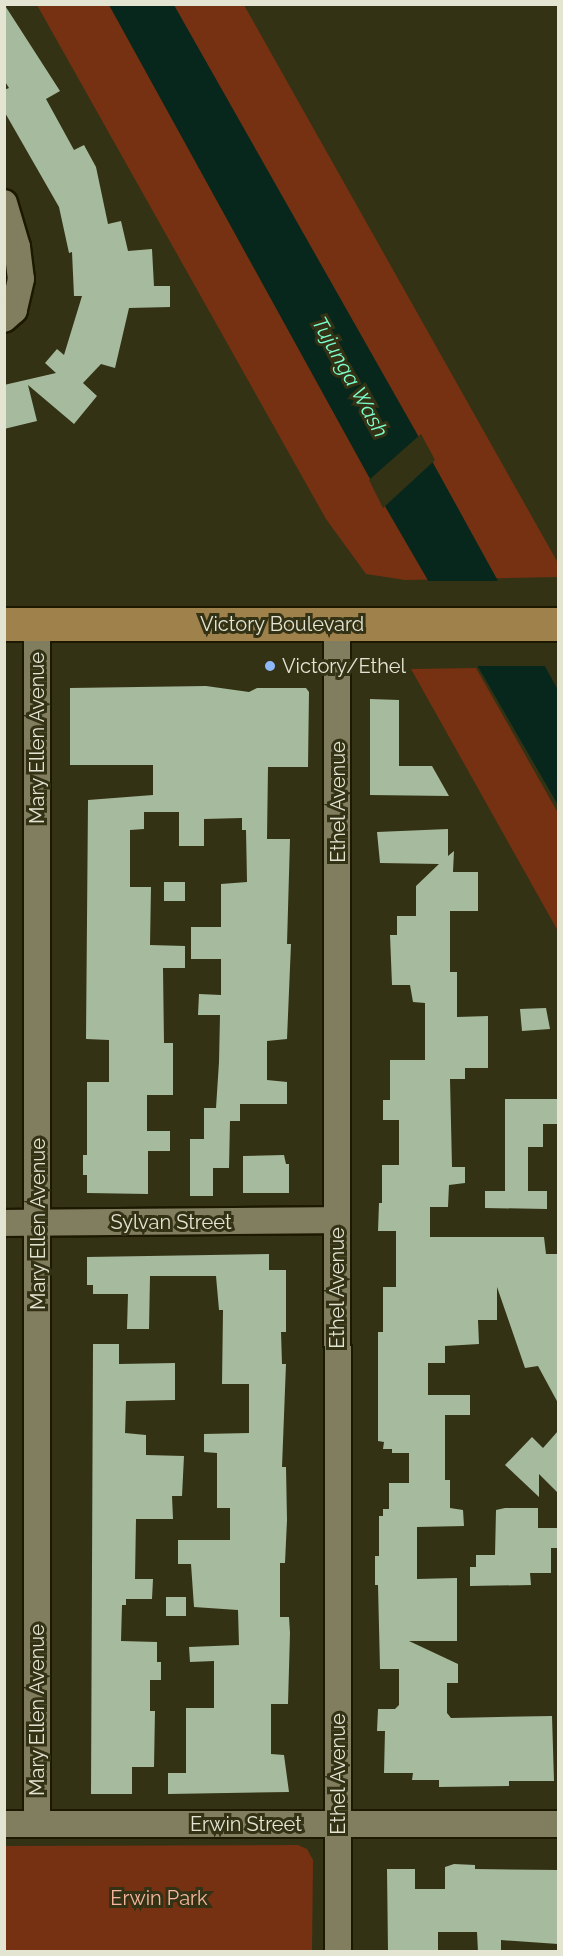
<!DOCTYPE html>
<html>
<head>
<meta charset="utf-8">
<style>
	body { margin:0 }
	#map { position:relative; width:563px; height:1956px; overflow:hidden; background:#343215; font-family:Raleway,sans-serif }
	div>[style] { position:absolute }
	[style*='--x'] { left:calc(var(--x)*1px); top:calc(var(--y)*1px); width:calc(var(--w)*1px); rotate:calc(var(--a)*1deg) }
	.green>* { inset:0; background:#753111 }
	.water>* { inset:0; background:#08271c }
	.pier>* { inset:0; background:#343215 }
	.building>* { inset:0; background:#a6ba9d; transform-origin:0 0 }
	.roads { filter:drop-shadow(2px 0 #1c1900) drop-shadow(-2px 0 #1c1900) drop-shadow(0 2px #1c1900) drop-shadow(0 -2px #1c1900) }
	.minor>* { height:26px; margin:-13px; padding:0 13px; transform-origin:13px; border-radius:13px; background:#807e5e }
	.major>* { height:33px; margin:-16.5px; padding:0 16.5px; transform-origin:16.5px; border-radius:16.5px; background:#9f814b }
	.dots>* { width:16px; height:16px; translate:-50% -50%; box-sizing:border-box; border:3px solid #343215; border-radius:50% }
	span { translate:-50% -50%; white-space:nowrap; text-align:center; line-height:1.15; -webkit-text-stroke:6px #343215; paint-order:stroke }
	.street-label { font-size:20px; color:#e4e4d3 }
	.poi-label { font-size:20px; color:#e4e4d3 }
	.left { translate:0 -50%; text-align:left }
	.park-label { font-size:20px; color:#f7b79e }
	.water-label { font-size:21px; color:#7cfecd; font-style:italic }
	.frame { position:absolute; inset:0; border:6px solid #e4e4d3; pointer-events:none }
</style>
</head>
<body>
<div id="map">
	<div class="green">
		<div style="clip-path:polygon(37px 5px,244px 5px,558px 563px,558px 577px,405px 580px,366px 574px,326px 519px)"></div>
		<div style="clip-path:polygon(476px 668px,558px 813px,558px 931px,411px 669px)"></div>
		<div style="clip-path:polygon(298px 1845px,307px 1849px,313px 1860px,312px 1951px,5px 1951px,5px 1846px)"></div>
	</div>
	<div class="water">
		<div style="clip-path:polygon(109px 5px,174px 5px,416px 432px,558px 690px,558px 805px,386px 508px)"></div>
	</div>
	<div class="pier">
		<div style="clip-path:polygon(421px 434px,435px 460px,383px 508px,369px 480px)"></div>
		<div style="clip-path:polygon(425px 581px,502px 581px,549px 666px,474px 666px)"></div>
	</div>
	<div class="building">
		<div style="clip-path:polygon(4px 4px,60px 91px,46px 99px,74px 150px,84px 145px,96px 167px,108px 224px,121px 221px,128px 251px,152px 249px,154px 286px,170px 286px,170px 307px,129px 308px,115px 368px,101px 364px,83px 383px,97px 396px,74px 424px,28px 385px,37px 421px,4px 429px,4px 385px,56px 373px,45px 363px,57px 349px,64px 355px,82px 296px,74px 296px,72px 252px,69px 253px,59px 207px,4px 111px,4px 90px,9px 88px,4px 80px)"></div>
		<div style="clip-path:polygon(206px 686px,249px 692px,257px 688px,306px 688px,309px 692px,308px 767px,268px 767px,267px 839px,290px 839px,287px 944px,291px 944px,287px 1039px,267px 1041px,267px 1080px,287px 1082px,287px 1104px,240px 1104px,240px 1121px,230px 1121px,229px 1168px,213px 1168px,213px 1196px,190px 1196px,190px 1139px,204px 1139px,204px 1108px,216px 1108px,219px 1062px,220px 1015px,198px 1015px,199px 994px,221px 995px,221px 959px,191px 959px,191px 927px,221px 927px,221px 884px,247px 882px,246px 830px,242px 830px,242px 818px,204px 819px,204px 846px,179px 846px,179px 812px,144px 812px,144px 829px,130px 830px,130px 887px,151px 887px,150px 945px,185px 946px,185px 968px,163px 968px,164px 1043px,173px 1043px,173px 1095px,147px 1095px,147px 1131px,170px 1131px,170px 1151px,148px 1151px,148px 1194px,87px 1193px,87px 1175px,83px 1175px,83px 1155px,87px 1155px,87px 1082px,109px 1082px,109px 1040px,86px 1039px,88px 800px,153px 795px,153px 765px,70px 765px,70px 688px)"></div>
		<div style="clip-path:polygon(370px 699px,399px 700px,399px 766px,432px 766px,449px 796px,370px 795px)"></div>
		<div style="clip-path:polygon(448px 829px,448px 856px,454px 851px,453px 872px,478px 872px,478px 911px,450px 911px,450px 972px,457px 972px,457px 1017px,488px 1016px,488px 1068px,465px 1068px,465px 1079px,450px 1079px,452px 1167px,465px 1167px,465px 1183px,449px 1185px,448px 1207px,430px 1207px,430px 1237px,544px 1237px,546px 1254px,558px 1254px,558px 1403px,538px 1366px,525px 1368px,497px 1287px,497px 1320px,478px 1320px,479px 1344px,445px 1346px,445px 1363px,428px 1363px,428px 1395px,470px 1395px,470px 1415px,445px 1415px,445px 1480px,450px 1480px,450px 1508px,463px 1510px,464px 1526px,417px 1527px,417px 1579px,457px 1578px,457px 1641px,409px 1641px,458px 1664px,458px 1683px,447px 1683px,447px 1713px,451px 1718px,552px 1716px,554px 1781px,509px 1781px,509px 1786px,439px 1787px,439px 1780px,412px 1780px,413px 1773px,384px 1773px,385px 1731px,377px 1731px,378px 1709px,395px 1709px,399px 1705px,399px 1669px,380px 1669px,378px 1585px,375px 1585px,375px 1556px,379px 1556px,379px 1516px,383px 1516px,383px 1509px,389px 1509px,389px 1483px,409px 1483px,409px 1453px,392px 1453px,392px 1449px,383px 1449px,384px 1442px,378px 1441px,378px 1332px,383px 1332px,383px 1287px,396px 1287px,396px 1231px,378px 1231px,379px 1203px,382px 1203px,382px 1165px,399px 1165px,399px 1120px,383px 1120px,383px 1100px,390px 1100px,390px 1060px,425px 1060px,425px 1003px,413px 1002px,410px 985px,392px 985px,390px 935px,397px 935px,397px 916px,416px 916px,416px 886px,439px 864px,380px 863px,377px 832px)"></div>
		<div style="left:164px;top:882px;width:21px;height:19px"></div>
		<div style="clip-path:polygon(546px 1008px,550px 1029px,522px 1031px,520px 1009px)"></div>
		<div style="clip-path:polygon(505px 1099px,558px 1099px,558px 1124px,543px 1124px,543px 1147px,528px 1147px,528px 1191px,547px 1191px,547px 1209px,485px 1208px,485px 1191px,505px 1191px)"></div>
		<div style="clip-path:polygon(284px 1155px,286px 1164px,289px 1164px,289px 1193px,243px 1193px,243px 1156px)"></div>
		<div style="clip-path:polygon(269px 1254px,269px 1270px,286px 1270px,286px 1332px,281px 1332px,282px 1364px,286px 1364px,282px 1467px,286px 1467px,287px 1520px,285px 1563px,280px 1563px,280px 1617px,289px 1617px,290px 1633px,288px 1704px,271px 1704px,271px 1754px,284px 1755px,289px 1792px,168px 1794px,168px 1773px,186px 1773px,186px 1708px,214px 1708px,214px 1661px,190px 1662px,189px 1647px,239px 1645px,238px 1610px,194px 1607px,191px 1564px,178px 1564px,178px 1540px,230px 1540px,230px 1508px,217px 1508px,217px 1453px,204px 1452px,204px 1434px,249px 1433px,249px 1384px,222px 1384px,223px 1310px,219px 1310px,216px 1276px,150px 1276px,149px 1329px,127px 1329px,128px 1294px,93px 1294px,93px 1285px,87px 1285px,87px 1257px)"></div>
		<div style="clip-path:polygon(93px 1344px,119px 1344px,119px 1364px,175px 1363px,175px 1400px,126px 1401px,125px 1433px,146px 1435px,146px 1455px,184px 1456px,182px 1496px,172px 1496px,173px 1519px,136px 1519px,135px 1579px,153px 1579px,152px 1599px,126px 1599px,126px 1605px,122px 1605px,121px 1641px,157px 1642px,157px 1662px,161px 1662px,161px 1680px,150px 1680px,150px 1711px,155px 1711px,154px 1767px,132px 1767px,132px 1794px,91px 1794px)"></div>
		<div style="clip-path:polygon(558px 1431px,558px 1493px,539px 1474px,539px 1497px,505px 1465px,532px 1437px,543px 1448px)"></div>
		<div style="clip-path:polygon(505px 1508px,538px 1508px,538px 1528px,557px 1528px,557px 1548px,551px 1548px,551px 1573px,530px 1573px,531px 1585px,470px 1586px,470px 1567px,476px 1567px,476px 1555px,495px 1555px,496px 1510px)"></div>
		<div style="left:166px;top:1597px;width:20px;height:19px"></div>
		<div style="clip-path:polygon(454px 1864px,475px 1865px,475px 1869px,558px 1870px,558px 1944px,501px 1940px,501px 1952px,478px 1952px,477px 1932px,438px 1932px,438px 1952px,388px 1952px,387px 1869px,415px 1869px,415px 1889px,445px 1889px,445px 1867px)"></div>
	</div>
	<div class="roads">
		<div class="minor">
			<div style="--x:4;--y:203;--w:46;--a:73.5"></div>
			<div style="--x:17;--y:247;--w:32;--a:83"></div>
			<div style="--x:21;--y:279;--w:32;--a:103"></div>
			<div style="--x:14;--y:310;--w:13;--a:138"></div>
			<div style="--x:37;--y:624;--w:1200;--a:90"></div>
			<div style="--x:337;--y:625;--w:1327;--a:89.96"></div>
			<div style="--x:4;--y:1223;--w:333;--a:-0.5"></div>
			<div style="--x:4;--y:1824;--w:554;--a:0"></div>
		</div>
		<div class="major">
			<div style="--x:4;--y:624;--w:554;--a:0"></div>
		</div>
	</div>
	<div class="dots">
		<div style="left:270px;top:666px;background:#8db9fc"></div>
	</div>
	<div class="street-label">
		<span style="left:282px;top:624px">Victory Boulevard</span>
		<span style="left:37px;top:738px;rotate:-90deg">Mary Ellen Avenue</span>
		<span style="left:338px;top:802px;rotate:-90deg">Ethel Avenue</span>
		<span style="left:171px;top:1222px">Sylvan Street</span>
		<span style="left:38px;top:1224px;rotate:-90deg">Mary Ellen Avenue</span>
		<span style="left:337px;top:1288px;rotate:-90deg">Ethel Avenue</span>
		<span style="left:37px;top:1710px;rotate:-90deg">Mary Ellen Avenue</span>
		<span style="left:338px;top:1774px;rotate:-90deg">Ethel Avenue</span>
		<span style="left:246px;top:1824px">Erwin Street</span>
	</div>
	<div class="poi-label">
		<span class="left" style="left:282px;top:666px">Victory/Ethel</span>
	</div>
	<div class="park-label">
		<span style="left:159px;top:1898px">Erwin Park</span>
	</div>
	<div class="water-label">
		<span style="left:350px;top:377px;rotate:61deg">Tujunga Wash</span>
	</div>
	<div class="frame"></div>
</div>
</body>
</html>
